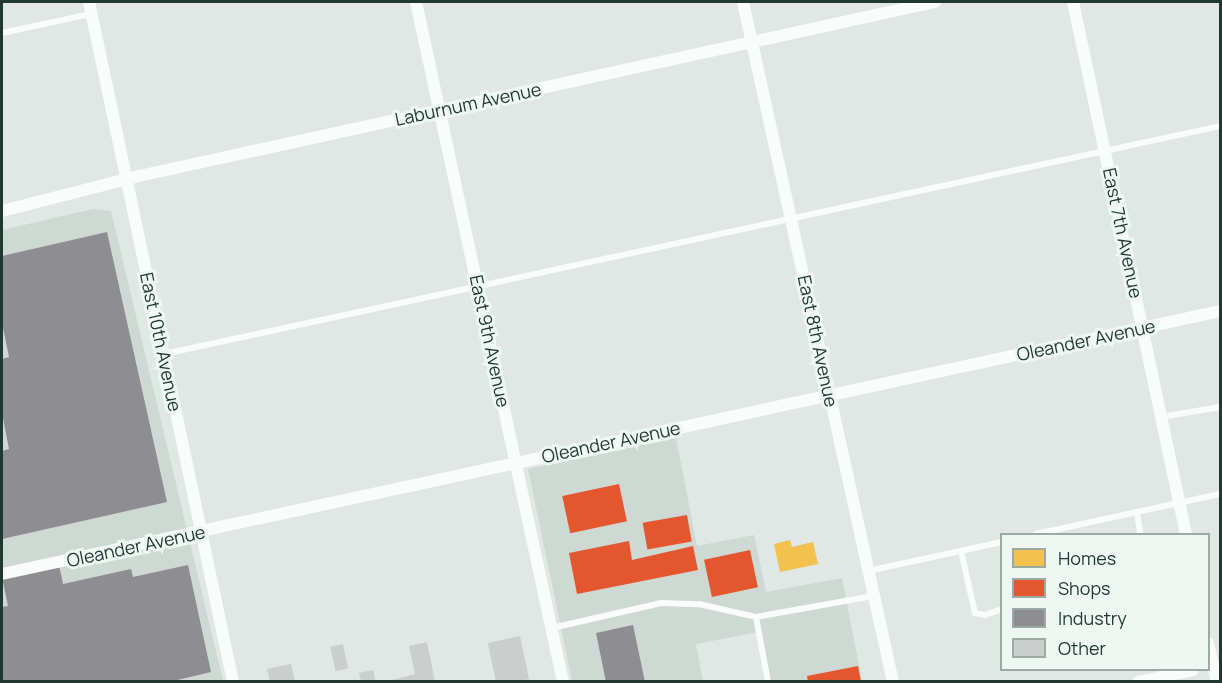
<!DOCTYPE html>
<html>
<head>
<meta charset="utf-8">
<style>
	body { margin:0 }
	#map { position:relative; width:1222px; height:683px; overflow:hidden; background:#e1e7e4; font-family:Manrope,sans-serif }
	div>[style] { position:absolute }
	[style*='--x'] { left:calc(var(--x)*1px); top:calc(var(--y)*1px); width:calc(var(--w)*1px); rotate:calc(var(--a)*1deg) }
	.built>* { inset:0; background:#ced9d3 }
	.homes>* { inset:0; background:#f2c14e }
	.shops>* { inset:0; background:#e4572e; transform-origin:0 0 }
	.industry>* { inset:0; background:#8d8d92 }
	.building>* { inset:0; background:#cacfcd; transform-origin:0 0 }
	.lane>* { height:6px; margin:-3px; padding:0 3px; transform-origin:3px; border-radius:3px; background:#fafbfb }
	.street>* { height:12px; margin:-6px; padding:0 6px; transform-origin:6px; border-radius:6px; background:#fafbfb }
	span { translate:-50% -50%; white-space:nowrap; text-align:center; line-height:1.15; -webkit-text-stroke:6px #eef7f1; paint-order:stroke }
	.street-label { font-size:18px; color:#1f3930 }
	.frame { position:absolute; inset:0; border:3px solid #1f3930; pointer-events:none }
	.legend { position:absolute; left:1000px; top:533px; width:210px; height:138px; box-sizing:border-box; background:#eef7f1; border:2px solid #9baba4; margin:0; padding:8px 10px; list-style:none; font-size:18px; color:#1f3930 }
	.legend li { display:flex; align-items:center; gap:12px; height:30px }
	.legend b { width:30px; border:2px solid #9baba4 }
</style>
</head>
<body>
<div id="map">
	<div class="built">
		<div style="clip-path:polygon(93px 209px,111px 211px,223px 681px,2px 681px,2px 230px)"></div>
		<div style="clip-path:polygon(676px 438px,697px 546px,754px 535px,766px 592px,842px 578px,862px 681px,768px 681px,758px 632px,696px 644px,703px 681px,572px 681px,528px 469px)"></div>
	</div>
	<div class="homes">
		<div style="clip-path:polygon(790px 540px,792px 547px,813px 542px,818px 564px,780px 572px,774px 544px)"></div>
	</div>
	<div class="shops">
		<div style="left:619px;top:484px;width:38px;height:58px;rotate:78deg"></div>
		<div style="left:687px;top:515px;width:27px;height:45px;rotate:80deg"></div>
		<div style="clip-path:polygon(629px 541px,632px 560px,693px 546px,698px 570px,577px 594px,569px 553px)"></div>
		<div style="left:750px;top:550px;width:38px;height:47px;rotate:78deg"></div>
		<div style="clip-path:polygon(858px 666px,861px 682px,808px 682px,807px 676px)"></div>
	</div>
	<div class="industry">
		<div style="clip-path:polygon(107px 232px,167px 502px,2px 539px,2px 451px,9px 449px,2px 413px,2px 359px,9px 357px,2px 323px,2px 256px)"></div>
		<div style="clip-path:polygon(59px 565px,63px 584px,131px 569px,133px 577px,188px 565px,211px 672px,169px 682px,2px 682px,2px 607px,8px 606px,2px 577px)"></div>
		<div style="clip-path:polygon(633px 625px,645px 682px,606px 682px,596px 633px)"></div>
	</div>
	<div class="building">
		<div style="left:520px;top:636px;width:44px;height:33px;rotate:78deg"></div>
		<div style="clip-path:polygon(427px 642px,435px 682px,385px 682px,415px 674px,409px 646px)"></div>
		<div style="left:343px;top:644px;width:25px;height:13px;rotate:78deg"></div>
		<div style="clip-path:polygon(291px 664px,295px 682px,270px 682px,267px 669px)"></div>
		<div style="clip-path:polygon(373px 670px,376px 682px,361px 682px,359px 673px)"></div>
	</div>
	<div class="lane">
		<div style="--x:2;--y:33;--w:91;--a:-12.1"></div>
		<div style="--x:164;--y:354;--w:1080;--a:-12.18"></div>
		<div style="--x:1161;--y:417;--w:60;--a:-9.6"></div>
		<div style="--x:1137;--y:512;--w:22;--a:82"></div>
		<div style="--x:1036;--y:534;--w:188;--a:-12.3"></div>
		<div style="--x:961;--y:551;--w:64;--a:77.3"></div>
		<div style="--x:975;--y:613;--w:10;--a:11"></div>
		<div style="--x:985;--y:615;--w:18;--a:-19"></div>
		<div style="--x:868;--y:571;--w:137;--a:-12.2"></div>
		<div style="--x:756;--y:617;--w:66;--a:79.5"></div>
		<div style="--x:552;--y:628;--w:112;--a:-12.9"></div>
		<div style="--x:661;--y:603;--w:38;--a:2"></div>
		<div style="--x:699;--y:604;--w:58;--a:12.8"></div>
		<div style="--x:756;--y:617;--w:119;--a:-10.2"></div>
	</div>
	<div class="street">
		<div style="--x:89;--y:2;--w:695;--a:78.04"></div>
		<div style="--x:416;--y:2;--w:696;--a:77.8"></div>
		<div style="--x:743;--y:2;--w:696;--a:77.56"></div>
		<div style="--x:1073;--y:2;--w:544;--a:78.01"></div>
		<div style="--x:2;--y:211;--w:141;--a:-14.3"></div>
		<div style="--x:139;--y:176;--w:815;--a:-12.33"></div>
		<div style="--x:2;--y:574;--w:1246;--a:-12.18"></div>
		<div style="--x:1208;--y:643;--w:40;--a:77"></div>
		<div style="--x:1138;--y:682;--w:56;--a:-12.3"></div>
	</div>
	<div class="street-label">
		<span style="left:468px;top:104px;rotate:-12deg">Laburnum Avenue</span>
		<span style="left:1123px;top:233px;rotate:78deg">East 7th Avenue</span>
		<span style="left:1086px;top:340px;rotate:-12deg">Oleander Avenue</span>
		<span style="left:490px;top:341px;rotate:78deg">East 9th Avenue</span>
		<span style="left:818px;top:341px;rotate:78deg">East 8th Avenue</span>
		<span style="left:161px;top:342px;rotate:78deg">East 10th Avenue</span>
		<span style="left:611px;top:442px;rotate:-12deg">Oleander Avenue</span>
		<span style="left:136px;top:546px;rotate:-12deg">Oleander Avenue</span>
	</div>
	<div class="frame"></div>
	<ul class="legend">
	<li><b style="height:16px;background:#f2c14e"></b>Homes</li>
	<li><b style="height:16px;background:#e4572e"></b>Shops</li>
	<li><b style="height:16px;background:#8d8d92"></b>Industry</li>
	<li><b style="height:16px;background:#cacfcd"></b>Other</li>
	</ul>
</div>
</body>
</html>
